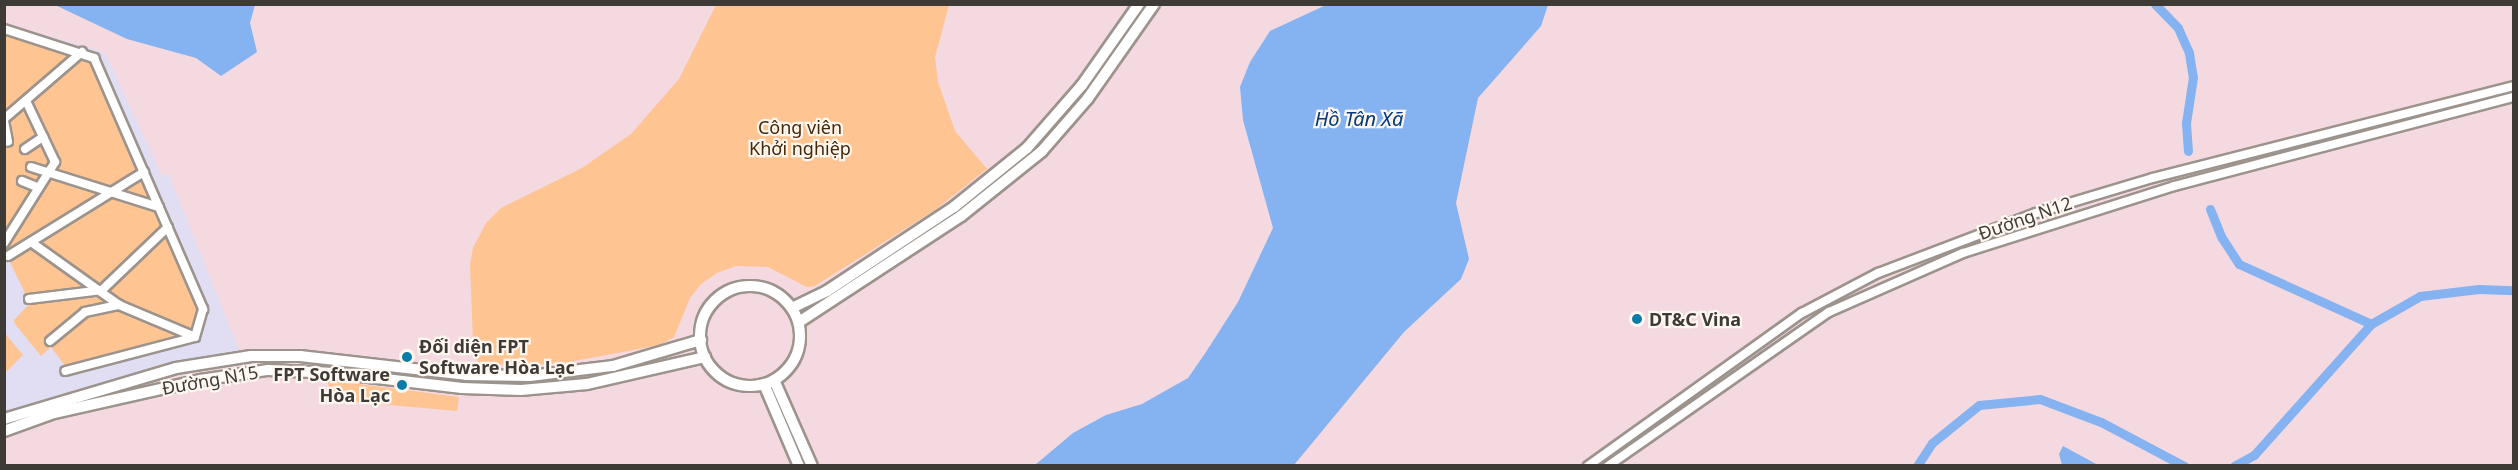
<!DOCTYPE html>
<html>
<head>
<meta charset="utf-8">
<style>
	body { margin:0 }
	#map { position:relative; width:2518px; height:470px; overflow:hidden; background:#f3e9e1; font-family:"Noto Sans",sans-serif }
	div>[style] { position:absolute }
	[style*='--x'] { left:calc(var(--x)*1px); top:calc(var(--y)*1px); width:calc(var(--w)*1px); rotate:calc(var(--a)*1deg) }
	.industrial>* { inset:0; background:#f4d9e0; transform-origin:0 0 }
	.education>* { inset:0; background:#e1def4 }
	.green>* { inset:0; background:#fec492 }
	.water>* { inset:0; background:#85b2f0 }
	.canal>* { height:9px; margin:-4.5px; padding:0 4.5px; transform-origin:4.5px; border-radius:4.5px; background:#85b2f0 }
	.roads { filter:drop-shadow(2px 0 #9c938c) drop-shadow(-2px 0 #9c938c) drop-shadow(0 2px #9c938c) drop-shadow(0 -2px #9c938c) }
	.street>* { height:8px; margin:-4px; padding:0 4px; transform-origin:4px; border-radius:4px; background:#fff }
	.secondary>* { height:10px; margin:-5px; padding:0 5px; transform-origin:5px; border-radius:5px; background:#fff }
	.secondary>.ring { margin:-5px; padding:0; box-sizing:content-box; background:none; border:10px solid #fff; border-radius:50% }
	.dots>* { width:16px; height:16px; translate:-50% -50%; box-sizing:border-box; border:3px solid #fff7f0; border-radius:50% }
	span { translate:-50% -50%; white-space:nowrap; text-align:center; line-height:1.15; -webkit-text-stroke:4.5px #fff7f0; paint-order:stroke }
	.park-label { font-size:18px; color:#462707 }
	.street-label { font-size:18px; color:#3e3b37 }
	.poi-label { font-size:18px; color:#3e3b37; font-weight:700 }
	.left { translate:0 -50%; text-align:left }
	.right { translate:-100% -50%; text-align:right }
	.water-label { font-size:20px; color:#023b7e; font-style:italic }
	.frame { position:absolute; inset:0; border:6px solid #3e3b37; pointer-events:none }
</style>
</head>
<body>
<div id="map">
	<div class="industrial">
		<div style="left:5px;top:5px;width:2508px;height:460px"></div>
	</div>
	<div class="education">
		<div style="clip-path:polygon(4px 23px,103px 52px,108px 59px,162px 175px,169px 175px,240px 352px,184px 361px,5px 411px)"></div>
	</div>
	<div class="green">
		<div style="clip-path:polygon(716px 5px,949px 5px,935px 57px,938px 82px,955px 131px,987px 169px,935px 210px,815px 286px,807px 287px,768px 267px,736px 266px,717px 273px,701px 284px,690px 298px,674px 337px,660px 345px,569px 362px,520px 366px,478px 363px,473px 341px,470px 264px,473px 248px,486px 223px,501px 208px,582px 168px,631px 134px,679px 79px)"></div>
		<div style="clip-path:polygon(5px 32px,92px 61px,197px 302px,200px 316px,193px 334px,66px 367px,51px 347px,41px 356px,15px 324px,14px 320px,30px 303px,5px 252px)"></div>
		<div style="clip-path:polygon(4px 332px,23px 355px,5px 373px,4px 373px)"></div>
		<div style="clip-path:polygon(327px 380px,459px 397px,457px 411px,345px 401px,331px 395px)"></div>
	</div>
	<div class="water">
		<div style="clip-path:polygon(55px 5px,255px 5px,250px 23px,257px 52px,221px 76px,196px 58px,127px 39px)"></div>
		<div style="clip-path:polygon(1326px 5px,1548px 5px,1541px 26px,1478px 98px,1456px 203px,1469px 259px,1461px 279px,1404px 332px,1294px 465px,1035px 465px,1073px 433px,1106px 415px,1142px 404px,1188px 378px,1206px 352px,1238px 302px,1273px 228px,1243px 120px,1240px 87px,1250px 62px,1270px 31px)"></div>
		<div style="clip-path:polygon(2063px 446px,2098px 465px,2062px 465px,2059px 454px)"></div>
	</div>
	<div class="canal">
		<div style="--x:2155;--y:4;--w:33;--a:46"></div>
		<div style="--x:2178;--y:28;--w:27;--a:66"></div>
		<div style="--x:2189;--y:53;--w:24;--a:81"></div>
		<div style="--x:2193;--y:77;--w:47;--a:98.7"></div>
		<div style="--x:2186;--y:123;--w:28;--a:86"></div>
		<div style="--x:2210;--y:209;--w:31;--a:68"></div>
		<div style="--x:2222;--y:238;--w:31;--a:57"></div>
		<div style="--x:2239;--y:264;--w:145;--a:24.4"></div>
		<div style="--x:1917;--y:466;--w:27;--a:-57"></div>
		<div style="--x:1932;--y:443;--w:60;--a:-39"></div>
		<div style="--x:1979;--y:405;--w:61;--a:-5.6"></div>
		<div style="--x:2040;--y:399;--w:65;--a:20.7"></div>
		<div style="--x:2101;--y:422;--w:94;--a:27.9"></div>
		<div style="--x:2234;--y:466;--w:23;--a:-29"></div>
		<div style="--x:2254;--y:455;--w:176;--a:-48.2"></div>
		<div style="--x:2371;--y:324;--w:56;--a:-29.7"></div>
		<div style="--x:2420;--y:296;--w:59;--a:-6.8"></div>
		<div style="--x:2479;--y:289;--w:35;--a:2"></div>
	</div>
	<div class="roads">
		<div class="street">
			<div style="--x:4;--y:29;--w:95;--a:17.9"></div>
			<div style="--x:94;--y:58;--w:274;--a:66.5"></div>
			<div style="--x:203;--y:309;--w:29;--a:106"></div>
			<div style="--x:195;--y:337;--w:134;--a:165.3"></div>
			<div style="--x:4;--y:119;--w:103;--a:-40.7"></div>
			<div style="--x:4;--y:121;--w:21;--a:79"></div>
			<div style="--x:25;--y:149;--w:22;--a:-34"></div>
			<div style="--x:31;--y:167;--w:134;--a:17.4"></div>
			<div style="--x:22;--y:181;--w:18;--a:22"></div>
			<div style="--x:31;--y:242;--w:108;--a:35.6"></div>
			<div style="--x:119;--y:305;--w:82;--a:22.8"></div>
			<div style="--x:4;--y:243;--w:96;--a:-57.8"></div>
			<div style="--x:55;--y:162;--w:68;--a:-115.4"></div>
			<div style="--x:8;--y:256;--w:160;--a:-31.7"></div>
			<div style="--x:29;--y:299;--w:74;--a:-7"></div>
			<div style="--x:102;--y:290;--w:91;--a:-43.7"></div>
			<div style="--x:50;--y:341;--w:45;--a:-39.6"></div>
			<div style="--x:85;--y:312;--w:35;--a:-12"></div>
			<div style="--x:1588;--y:466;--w:263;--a:-35.6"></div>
			<div style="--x:1802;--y:313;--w:86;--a:-27.8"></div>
			<div style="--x:1878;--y:273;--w:169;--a:-20.8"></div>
			<div style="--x:2036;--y:213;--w:122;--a:-16.7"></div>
			<div style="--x:2153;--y:178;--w:373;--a:-14.3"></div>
			<div style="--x:1608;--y:466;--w:269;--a:-34.9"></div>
			<div style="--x:1829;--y:312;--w:146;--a:-23.8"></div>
			<div style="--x:1963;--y:253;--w:221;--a:-17.6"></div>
			<div style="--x:2174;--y:186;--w:351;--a:-14.7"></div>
		</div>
		<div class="secondary">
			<div class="ring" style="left:700px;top:286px;width:90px;height:90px"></div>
			<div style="--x:792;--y:308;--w:39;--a:-26"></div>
			<div style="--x:827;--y:291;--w:152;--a:-33.5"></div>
			<div style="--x:954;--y:207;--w:94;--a:-38.9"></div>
			<div style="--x:1027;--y:148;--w:84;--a:-48.9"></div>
			<div style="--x:1082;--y:85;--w:99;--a:-54.9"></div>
			<div style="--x:799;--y:322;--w:194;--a:-33.2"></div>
			<div style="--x:961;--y:216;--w:104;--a:-38.7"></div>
			<div style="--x:1042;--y:151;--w:70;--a:-49"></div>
			<div style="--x:1088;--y:98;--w:115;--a:-54.9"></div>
			<div style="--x:774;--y:380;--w:94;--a:66.2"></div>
			<div style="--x:764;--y:384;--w:89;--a:66.9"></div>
			<div style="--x:4;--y:419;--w:179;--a:-16.5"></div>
			<div style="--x:176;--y:368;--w:76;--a:-9.1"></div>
			<div style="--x:251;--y:356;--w:49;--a:0"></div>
			<div style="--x:300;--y:356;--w:167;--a:6.5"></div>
			<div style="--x:466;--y:375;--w:64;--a:0.9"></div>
			<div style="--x:530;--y:376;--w:84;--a:-6.9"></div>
			<div style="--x:613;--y:366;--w:92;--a:-16.5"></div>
			<div style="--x:4;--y:431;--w:53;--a:-19.8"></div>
			<div style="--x:54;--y:413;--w:150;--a:-12.7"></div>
			<div style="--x:200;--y:380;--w:69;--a:-8.4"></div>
			<div style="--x:268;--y:370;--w:66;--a:2.6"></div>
			<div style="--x:334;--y:373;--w:129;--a:6.7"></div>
			<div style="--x:462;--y:388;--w:59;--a:1.9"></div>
			<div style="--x:521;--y:390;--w:66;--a:-5.2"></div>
			<div style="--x:587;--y:384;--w:121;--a:-12.9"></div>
		</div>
	</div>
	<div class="dots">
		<div style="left:1637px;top:319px;background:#0b7ca5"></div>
		<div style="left:407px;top:357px;background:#0b7ca5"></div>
		<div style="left:402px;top:385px;background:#0b7ca5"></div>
	</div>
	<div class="park-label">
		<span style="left:800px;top:138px">Công viên<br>Khởi nghiệp</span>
	</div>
	<div class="street-label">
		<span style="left:2025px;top:218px;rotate:-19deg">Đường N12</span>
		<span style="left:210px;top:380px;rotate:-10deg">Đường N15</span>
	</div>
	<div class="poi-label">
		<span class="left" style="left:1649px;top:319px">DT&amp;C Vina</span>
		<span class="left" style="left:419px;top:357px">Đối diện FPT<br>Software Hòa Lạc</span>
		<span class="right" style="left:390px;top:385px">FPT Software<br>Hòa Lạc</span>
	</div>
	<div class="water-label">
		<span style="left:1359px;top:118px">Hồ Tân Xã</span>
	</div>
	<div class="frame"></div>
</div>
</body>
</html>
